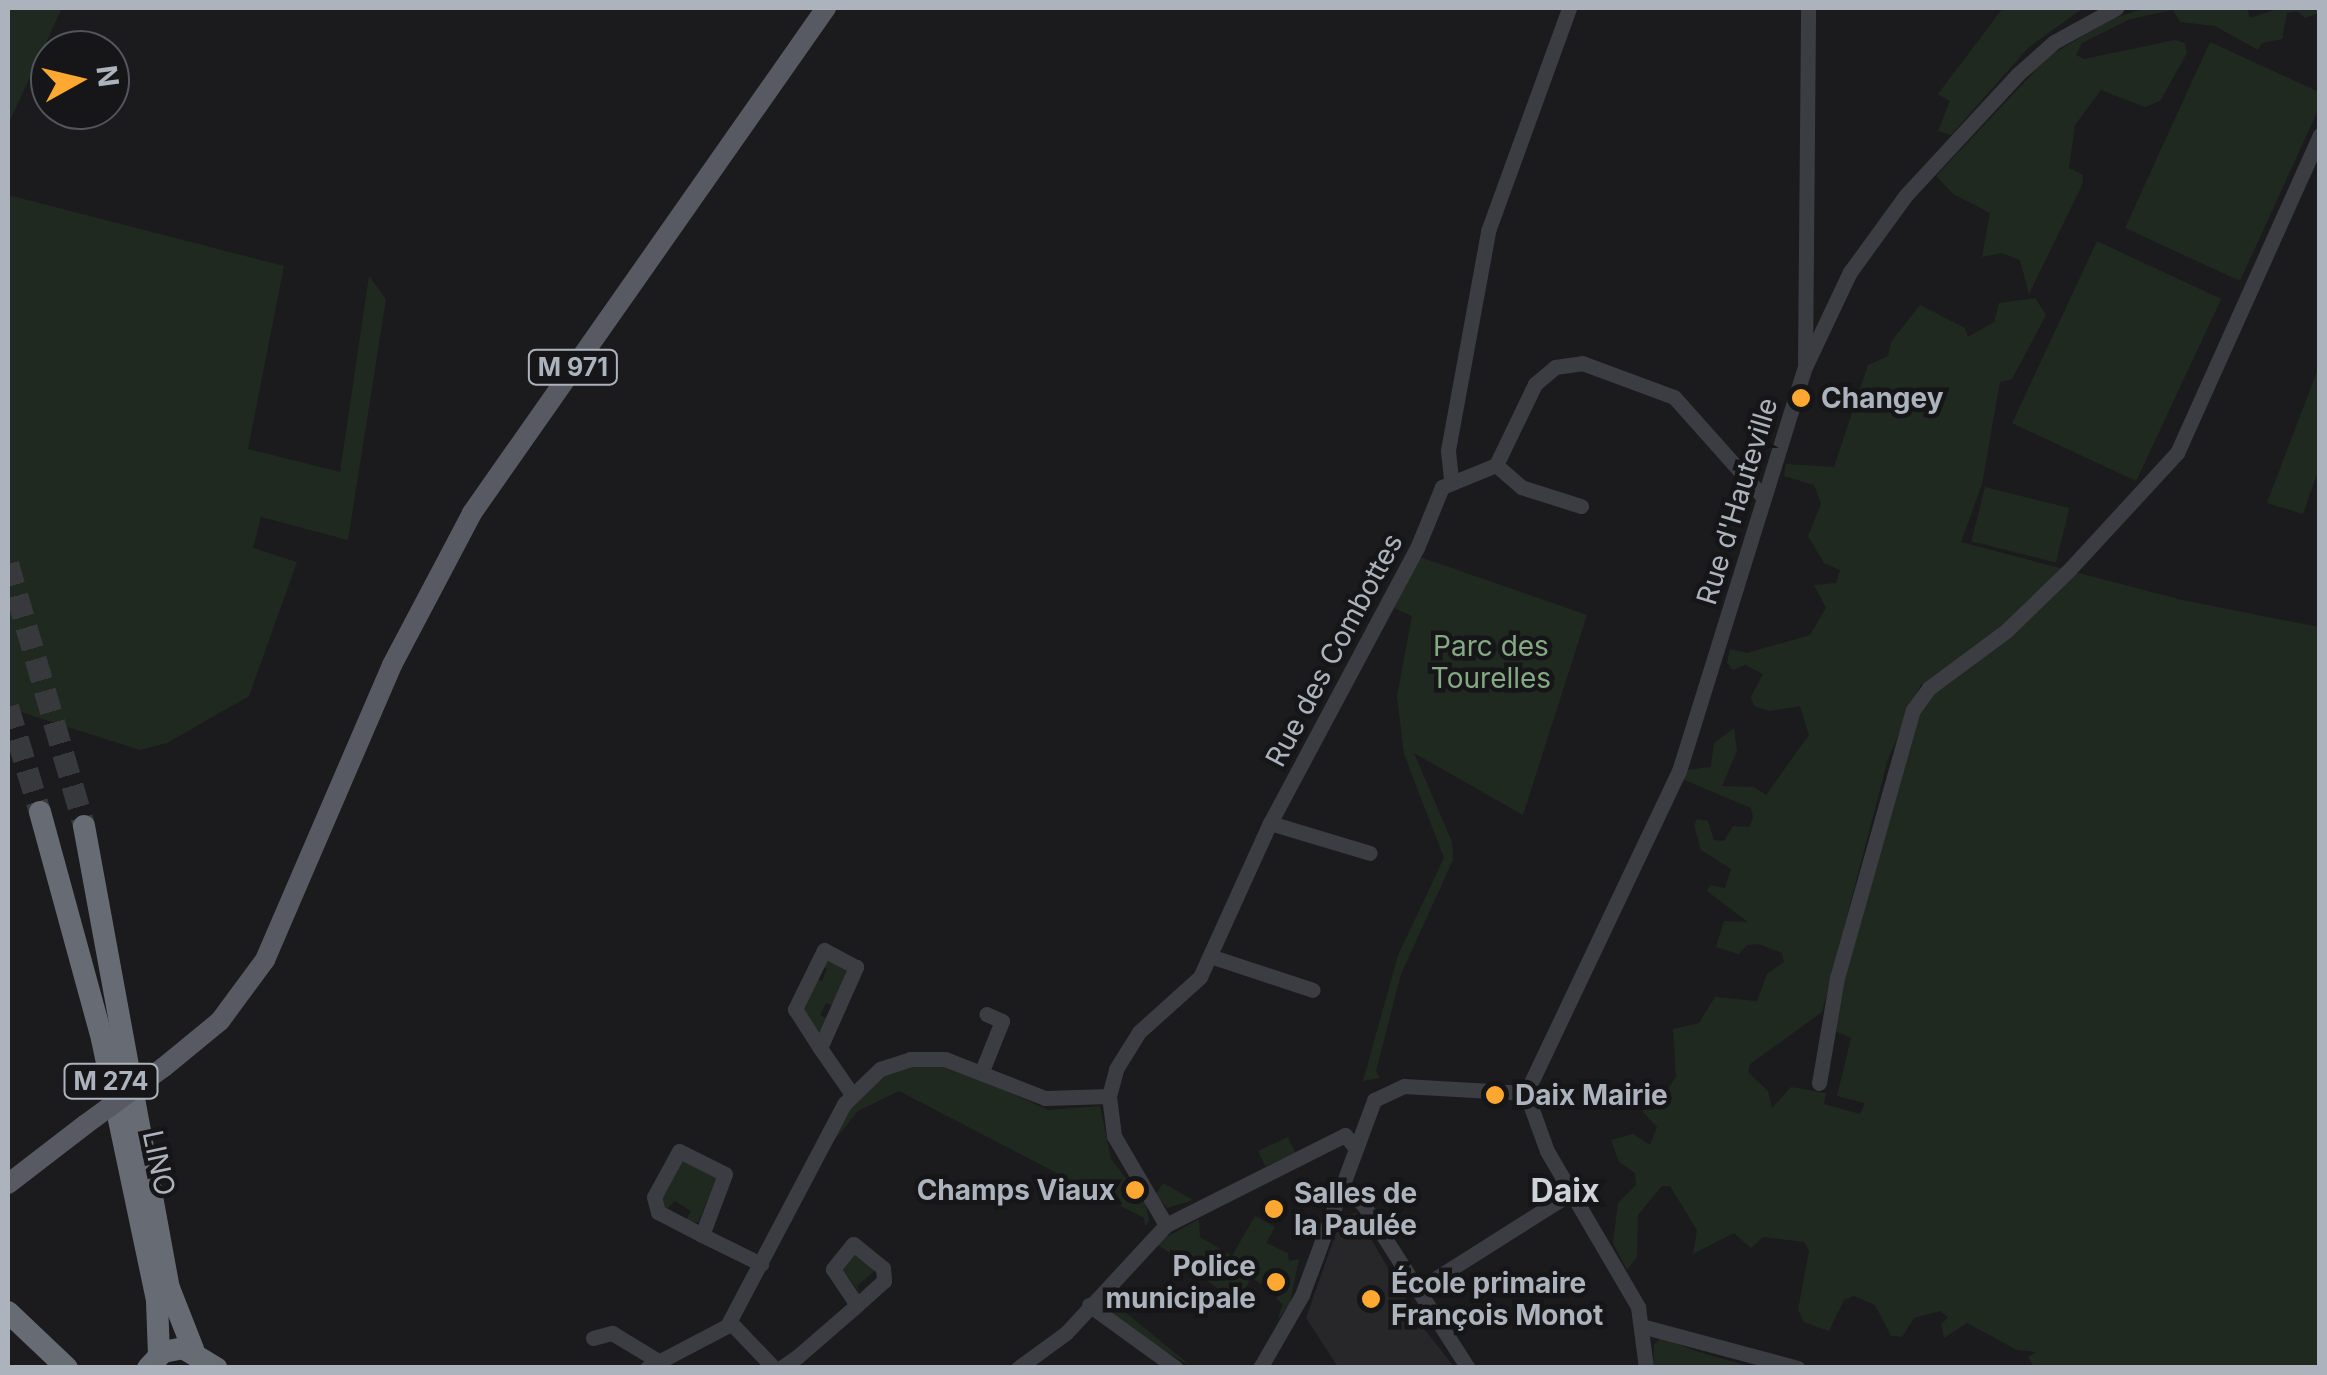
<!DOCTYPE html>
<html>
<head>
<meta charset="utf-8">
<style>
	body { margin:0 }
	#map { position:relative; width:2327px; height:1375px; overflow:hidden; background:#1b1b1d; font-family:Inter,sans-serif }
	div>[style] { position:absolute }
	[style*='--x'] { left:calc(var(--x)*1px); top:calc(var(--y)*1px); width:calc(var(--w)*1px); rotate:calc(var(--a)*1deg) }
	.built>* { inset:0; background:#27272a }
	.green>* { inset:0; background:#202920; transform-origin:0 0 }
	.highway-tunnel>* { height:22px; margin-top:-11px; transform-origin:0; background:repeating-linear-gradient(90deg,#38393d 0 22px,transparent 0 33px) }
	.minor>* { height:15px; margin:-7.5px; padding:0 7.5px; transform-origin:7.5px; border-radius:7.5px; background:#3b3d43 }
	.major>* { height:20px; margin:-10px; padding:0 10px; transform-origin:10px; border-radius:10px; background:#575a62 }
	.highway>* { height:22px; margin:-11px; padding:0 11px; transform-origin:11px; border-radius:11px; background:#676c74 }
	.major-bridge>* { height:20px; margin:-10px; padding:0 10px; transform-origin:10px; border-radius:10px; background:#575a62 }
	.dots>* { width:28px; height:28px; translate:-50% -50%; box-sizing:border-box; border:5px solid #161618; border-radius:50% }
	span { translate:-50% -50%; white-space:nowrap; text-align:center; line-height:1.15; -webkit-text-stroke:9px #161618; paint-order:stroke }
	.shield-label span { padding:2px 8px; background:#161618; border:2px solid; border-radius:8px; -webkit-text-stroke-width:0 }
	.shield-label { font-size:25px; color:#adb3bd; font-weight:700 }
	.poi-label { font-size:28px; color:#adb3bd; font-weight:700 }
	.left { translate:0 -50%; text-align:left }
	.right { translate:-100% -50%; text-align:right }
	.street-label { font-size:28px; color:#adb3bd }
	.park-label { font-size:28px; color:#84a983 }
	.quarter-label { font-size:32px; color:#ced2d9; font-weight:700 }
	.frame { position:absolute; inset:0; border:10px solid #adb3bd; pointer-events:none }
	.north { position:absolute; left:30px; top:30px; width:100px; height:100px; box-sizing:border-box; background:#161618; border:2px solid #52555a; border-radius:50%; rotate:82deg; font-size:28px; font-weight:700; line-height:40px; text-align:center; color:#adb3bd }
	.north::after { content:''; display:block; margin:auto; width:35px; height:45px; background:#fea832; clip-path:polygon(50% 0,100% 100%,50% 72%,0 100%) }
</style>
</head>
<body>
<div id="map">
	<div class="built">
		<div style="clip-path:polygon(1356px 1213px,1419px 1322px,1454px 1367px,1338px 1367px,1306px 1318px,1342px 1216px)"></div>
	</div>
	<div class="green">
		<div style="clip-path:polygon(8px 8px,62px 8px,8px 125px)"></div>
		<div style="clip-path:polygon(2003px 8px,2083px 8px,2028px 48px,1951px 135px,1938px 131px,1950px 101px,1938px 94px)"></div>
		<div style="clip-path:polygon(2146px 8px,2247px 8px,2250px 18px,2280px 8px,2319px 8px,2319px 13px,2305px 18px,2297px 11px,2287px 13px,2282px 39px,2262px 43px,2258px 50px,2215px 26px,2180px 22px,2173px 10px,2130px 19px,2082px 43px,2076px 55px,2084px 59px,2175px 40px,2185px 43px,2187px 53px,2160px 101px,2145px 107px,2101px 90px,2075px 125px,2069px 168px,2083px 175px,2082px 185px,2029px 294px,2020px 260px,2002px 253px,1982px 257px,1990px 213px,1953px 194px,1936px 176px,2049px 56px,2114px 18px)"></div>
		<div style="clip-path:polygon(2210px 42px,2319px 92px,2319px 108px,2240px 281px,2125px 228px)"></div>
		<div style="clip-path:polygon(8px 195px,284px 266px,248px 449px,340px 472px,369px 276px,386px 299px,348px 540px,261px 517px,253px 548px,297px 562px,249px 696px,167px 743px,140px 750px,8px 708px)"></div>
		<div style="left:2097px;top:241px;width:137px;height:201px;rotate:25deg"></div>
		<div style="clip-path:polygon(evenodd,2035px 298px,2046px 315px,2012px 379px,2000px 382px,1982px 484px,1961px 542px,2182px 600px,2319px 627px,2319px 1367px,2034px 1367px,2028px 1357px,2036px 1352px,2017px 1350px,1967px 1323px,1944px 1338px,1941px 1325px,1948px 1317px,1940px 1311px,1914px 1318px,1902px 1337px,1891px 1336px,1875px 1305px,1854px 1296px,1844px 1300px,1829px 1331px,1804px 1322px,1798px 1310px,1809px 1251px,1804px 1242px,1763px 1237px,1751px 1248px,1734px 1233px,1693px 1254px,1697px 1230px,1670px 1186px,1662px 1186px,1638px 1215px,1637px 1257px,1627px 1270px,1613px 1243px,1618px 1203px,1636px 1185px,1635px 1173px,1619px 1162px,1611px 1140px,1633px 1134px,1650px 1145px,1657px 1127px,1642px 1111px,1660px 1101px,1676px 1077px,1673px 1029px,1699px 1023px,1715px 997px,1757px 1001px,1767px 974px,1784px 962px,1782px 953px,1759px 944px,1747px 945px,1739px 954px,1716px 947px,1724px 921px,1748px 922px,1707px 891px,1710px 885px,1725px 888px,1731px 869px,1701px 850px,1694px 825px,1697px 819px,1708px 821px,1714px 840px,1724px 841px,1733px 826px,1749px 827px,1753px 817px,1751px 808px,1682px 779px,1685px 770px,1711px 767px,1714px 743px,1734px 728px,1737px 751px,1722px 786px,1754px 787px,1766px 795px,1809px 735px,1800px 706px,1770px 711px,1754px 706px,1751px 697px,1763px 674px,1745px 665px,1733px 670px,1727px 663px,1730px 649px,1747px 653px,1810px 635px,1826px 608px,1814px 585px,1836px 583px,1840px 570px,1824px 563px,1808px 536px,1821px 504px,1814px 485px,1784px 476px,1786px 464px,1834px 467px,1868px 365px,1888px 356px,1891px 342px,1920px 305px,1965px 328px,1968px 337px,1994px 322px,1999px 303px,2035px 298px,1921px 684px,1934px 693px,1916px 718px,1828px 1028px,1851px 1038px,1837px 1096px,1865px 1103px,1860px 1114px,1824px 1104px,1826px 1093px,1791px 1087px,1772px 1108px,1768px 1091px,1748px 1072px,1750px 1064px,1822px 1012px,1888px 759px,1921px 684px)"></div>
		<div style="clip-path:polygon(2319px 366px,2319px 468px,2303px 514px,2267px 503px)"></div>
		<div style="left:1985px;top:487px;width:87px;height:56px;rotate:14deg"></div>
		<div style="clip-path:polygon(1420px 557px,1587px 615px,1523px 815px,1414px 753px,1452px 842px,1453px 860px,1401px 974px,1376px 1071px,1380px 1078px,1363px 1081px,1398px 955px,1444px 858px,1404px 754px,1397px 696px,1412px 616px,1394px 608px)"></div>
		<div style="clip-path:polygon(823px 956px,849px 970px,834px 1006px,826px 1003px,820px 1015px,829px 1019px,819px 1032px,801px 1011px,813px 978px,822px 981px,827px 969px,819px 964px)"></div>
		<div style="clip-path:polygon(912px 1064px,949px 1065px,1048px 1110px,1100px 1106px,1111px 1159px,1146px 1204px,1149px 1221px,1145px 1226px,1144px 1218px,899px 1091px,858px 1111px,828px 1148px,845px 1113px,877px 1078px)"></div>
		<div style="left:1288px;top:1137px;width:17px;height:33px;rotate:65deg"></div>
		<div style="clip-path:polygon(682px 1158px,718px 1174px,698px 1223px,686px 1220px,691px 1211px,675px 1201px,664px 1211px,660px 1195px)"></div>
		<div style="clip-path:polygon(1163px 1183px,1193px 1200px,1167px 1208px,1156px 1194px)"></div>
		<div style="clip-path:polygon(1255px 1216px,1275px 1227px,1266px 1243px,1288px 1253px,1289px 1261px,1299px 1259px,1290px 1303px,1277px 1321px,1283px 1304px,1276px 1299px,1288px 1279px,1275px 1270px,1261px 1284px,1252px 1278px,1236px 1302px,1156px 1243px,1199px 1219px,1200px 1237px,1232px 1256px)"></div>
		<div style="clip-path:polygon(855px 1251px,878px 1268px,857px 1286px,861px 1294px,838px 1264px)"></div>
		<div style="clip-path:polygon(1108px 1298px,1192px 1367px,1122px 1326px,1109px 1314px)"></div>
		<div style="clip-path:polygon(1661px 1338px,1699px 1352px,1748px 1366px,1653px 1368px,1654px 1344px)"></div>
	</div>
	<div class="highway-tunnel">
		<div style="--x:8;--y:564;--w:273;--a:73.8"></div>
		<div style="--x:8;--y:707;--w:110;--a:73.1"></div>
	</div>
	<div class="minor">
		<div style="--x:1805;--y:363;--w:355;--a:-89.5"></div>
		<div style="--x:1496;--y:465;--w:33;--a:41"></div>
		<div style="--x:1521;--y:487;--w:63;--a:17.6"></div>
		<div style="--x:1451;--y:479;--w:29;--a:-96"></div>
		<div style="--x:1448;--y:450;--w:223;--a:-79.6"></div>
		<div style="--x:1488;--y:231;--w:237;--a:-70"></div>
		<div style="--x:1270;--y:823;--w:104;--a:16.7"></div>
		<div style="--x:1210;--y:956;--w:108;--a:18.3"></div>
		<div style="--x:820;--y:1048;--w:89;--a:-66"></div>
		<div style="--x:856;--y:967;--w:36;--a:-152"></div>
		<div style="--x:824;--y:950;--w:66;--a:116.2"></div>
		<div style="--x:795;--y:1009;--w:46;--a:57.3"></div>
		<div style="--x:820;--y:1048;--w:55;--a:55.4"></div>
		<div style="--x:982;--y:1071;--w:54;--a:-68.2"></div>
		<div style="--x:1002;--y:1021;--w:17;--a:-156"></div>
		<div style="--x:1819;--y:1083;--w:107;--a:-80.3"></div>
		<div style="--x:1837;--y:978;--w:279;--a:-74.2"></div>
		<div style="--x:1913;--y:710;--w:27;--a:-54"></div>
		<div style="--x:1929;--y:688;--w:96;--a:-36.5"></div>
		<div style="--x:2006;--y:631;--w:86;--a:-44.1"></div>
		<div style="--x:2068;--y:571;--w:161;--a:-47.3"></div>
		<div style="--x:2177;--y:453;--w:349;--a:-65.8"></div>
		<div style="--x:1526;--y:1093;--w:357;--a:-64.6"></div>
		<div style="--x:1679;--y:771;--w:423;--a:-72.7"></div>
		<div style="--x:1805;--y:367;--w:105;--a:-64.7"></div>
		<div style="--x:1850;--y:272;--w:95;--a:-54"></div>
		<div style="--x:1906;--y:195;--w:165;--a:-47.2"></div>
		<div style="--x:2018;--y:74;--w:48;--a:-41.6"></div>
		<div style="--x:2054;--y:42;--w:71;--a:-28.7"></div>
		<div style="--x:1526;--y:1093;--w:62;--a:70.1"></div>
		<div style="--x:1547;--y:1151;--w:181;--a:59.7"></div>
		<div style="--x:1638;--y:1307;--w:62;--a:82.5"></div>
		<div style="--x:1339;--y:1184;--w:31;--a:40"></div>
		<div style="--x:1363;--y:1204;--w:195;--a:57.4"></div>
		<div style="--x:1166;--y:1225;--w:103;--a:-120.3"></div>
		<div style="--x:1114;--y:1136;--w:40;--a:-97.1"></div>
		<div style="--x:1109;--y:1096;--w:28;--a:-75"></div>
		<div style="--x:1116;--y:1069;--w:44;--a:-58.1"></div>
		<div style="--x:1139;--y:1032;--w:82;--a:-42"></div>
		<div style="--x:1200;--y:977;--w:169;--a:-65.6"></div>
		<div style="--x:1270;--y:823;--w:312;--a:-61.9"></div>
		<div style="--x:1417;--y:548;--w:66;--a:-67.7"></div>
		<div style="--x:1442;--y:487;--w:58;--a:-22.2"></div>
		<div style="--x:1496;--y:465;--w:90;--a:-64.3"></div>
		<div style="--x:1535;--y:384;--w:26;--a:-40"></div>
		<div style="--x:1555;--y:367;--w:27;--a:-8"></div>
		<div style="--x:1582;--y:363;--w:98;--a:20.3"></div>
		<div style="--x:1674;--y:397;--w:135;--a:48.3"></div>
		<div style="--x:702;--y:1235;--w:65;--a:-69.3"></div>
		<div style="--x:725;--y:1174;--w:51;--a:-153.4"></div>
		<div style="--x:679;--y:1151;--w:52;--a:118.5"></div>
		<div style="--x:654;--y:1197;--w:16;--a:75"></div>
		<div style="--x:658;--y:1212;--w:50;--a:27.6"></div>
		<div style="--x:702;--y:1235;--w:66;--a:26.2"></div>
		<div style="--x:1419;--y:1289;--w:180;--a:-32.3"></div>
		<div style="--x:1089;--y:1305;--w:107;--a:35.9"></div>
		<div style="--x:730;--y:1322;--w:64;--a:46.3"></div>
		<div style="--x:1645;--y:1327;--w:158;--a:15"></div>
		<div style="--x:593;--y:1338;--w:20;--a:-15"></div>
		<div style="--x:612;--y:1333;--w:50;--a:31.2"></div>
		<div style="--x:647;--y:1368;--w:90;--a:-27.7"></div>
		<div style="--x:727;--y:1326;--w:251;--a:-62.2"></div>
		<div style="--x:844;--y:1104;--w:50;--a:-44.2"></div>
		<div style="--x:880;--y:1069;--w:32;--a:-18"></div>
		<div style="--x:910;--y:1059;--w:35;--a:0"></div>
		<div style="--x:945;--y:1059;--w:107;--a:21.3"></div>
		<div style="--x:1045;--y:1098;--w:64;--a:-1.8"></div>
		<div style="--x:781;--y:1368;--w:19;--a:-35"></div>
		<div style="--x:797;--y:1357;--w:79;--a:-40.9"></div>
		<div style="--x:857;--y:1305;--w:36;--a:-42"></div>
		<div style="--x:884;--y:1281;--w:13;--a:-94"></div>
		<div style="--x:883;--y:1268;--w:38;--a:-141"></div>
		<div style="--x:853;--y:1244;--w:32;--a:129"></div>
		<div style="--x:833;--y:1269;--w:43;--a:56.3"></div>
		<div style="--x:1018;--y:1368;--w:59;--a:-36.1"></div>
		<div style="--x:1066;--y:1333;--w:147;--a:-47.2"></div>
		<div style="--x:1166;--y:1225;--w:200;--a:-26.7"></div>
		<div style="--x:1345;--y:1135;--w:13;--a:51"></div>
		<div style="--x:1260;--y:1368;--w:84;--a:-60.1"></div>
		<div style="--x:1302;--y:1295;--w:208;--a:-69.7"></div>
		<div style="--x:1374;--y:1100;--w:33;--a:-25"></div>
		<div style="--x:1404;--y:1086;--w:122;--a:3.3"></div>
	</div>
	<div class="major">
		<div style="--x:164;--y:1067;--w:72;--a:-39.4"></div>
		<div style="--x:220;--y:1021;--w:76;--a:-53.6"></div>
		<div style="--x:265;--y:960;--w:321;--a:-66.7"></div>
		<div style="--x:392;--y:665;--w:172;--a:-62.2"></div>
		<div style="--x:472;--y:513;--w:617;--a:-54.97"></div>
		<div style="--x:8;--y:1184;--w:98;--a:-37.6"></div>
	</div>
	<div class="highway">
		<div style="--x:40;--y:812;--w:235;--a:74.7"></div>
		<div style="--x:102;--y:1039;--w:268;--a:78.1"></div>
		<div style="--x:157;--y:1301;--w:54;--a:87.9"></div>
		<div style="--x:84;--y:826;--w:470;--a:79.6"></div>
		<div style="--x:169;--y:1288;--w:66;--a:68.5"></div>
		<div style="--x:8;--y:1312;--w:81;--a:43.5"></div>
		<div style="--x:148;--y:1368;--w:22;--a:-47"></div>
		<div style="--x:163;--y:1352;--w:20;--a:-11"></div>
		<div style="--x:183;--y:1348;--w:39;--a:31"></div>
	</div>
	<div class="major-bridge">
		<div style="--x:86;--y:1124;--w:97;--a:-36.2"></div>
	</div>
	<div class="dots">
		<div style="left:1801px;top:398px;background:#fea832"></div>
		<div style="left:1495px;top:1095px;background:#fea832"></div>
		<div style="left:1135px;top:1190px;background:#fea832"></div>
		<div style="left:1274px;top:1209px;background:#fea832"></div>
		<div style="left:1276px;top:1282px;background:#fea832"></div>
		<div style="left:1371px;top:1299px;background:#fea832"></div>
	</div>
	<div class="shield-label">
		<span style="left:573px;top:367px">M 971</span>
		<span style="left:111px;top:1081px">M 274</span>
	</div>
	<div class="poi-label">
		<span class="left" style="left:1821px;top:398px">Changey</span>
		<span class="left" style="left:1515px;top:1095px">Daix Mairie</span>
		<span class="right" style="left:1115px;top:1190px">Champs Viaux</span>
		<span class="left" style="left:1294px;top:1209px">Salles de<br>la Paulée</span>
		<span class="right" style="left:1256px;top:1282px">Police<br>municipale</span>
		<span class="left" style="left:1391px;top:1299px">École primaire<br>François Monot</span>
	</div>
	<div class="street-label">
		<span style="left:1737px;top:501px;rotate:-73deg">Rue d'Hauteville</span>
		<span style="left:1334px;top:650px;rotate:-62deg">Rue des Combottes</span>
		<span style="left:159px;top:1163px;rotate:78deg">LINO</span>
	</div>
	<div class="park-label">
		<span style="left:1491px;top:662px">Parc des<br>Tourelles</span>
	</div>
	<div class="quarter-label">
		<span style="left:1565px;top:1191px">Daix</span>
	</div>
	<div class="frame"></div>
	<div class="north">N</div>
</div>
</body>
</html>
